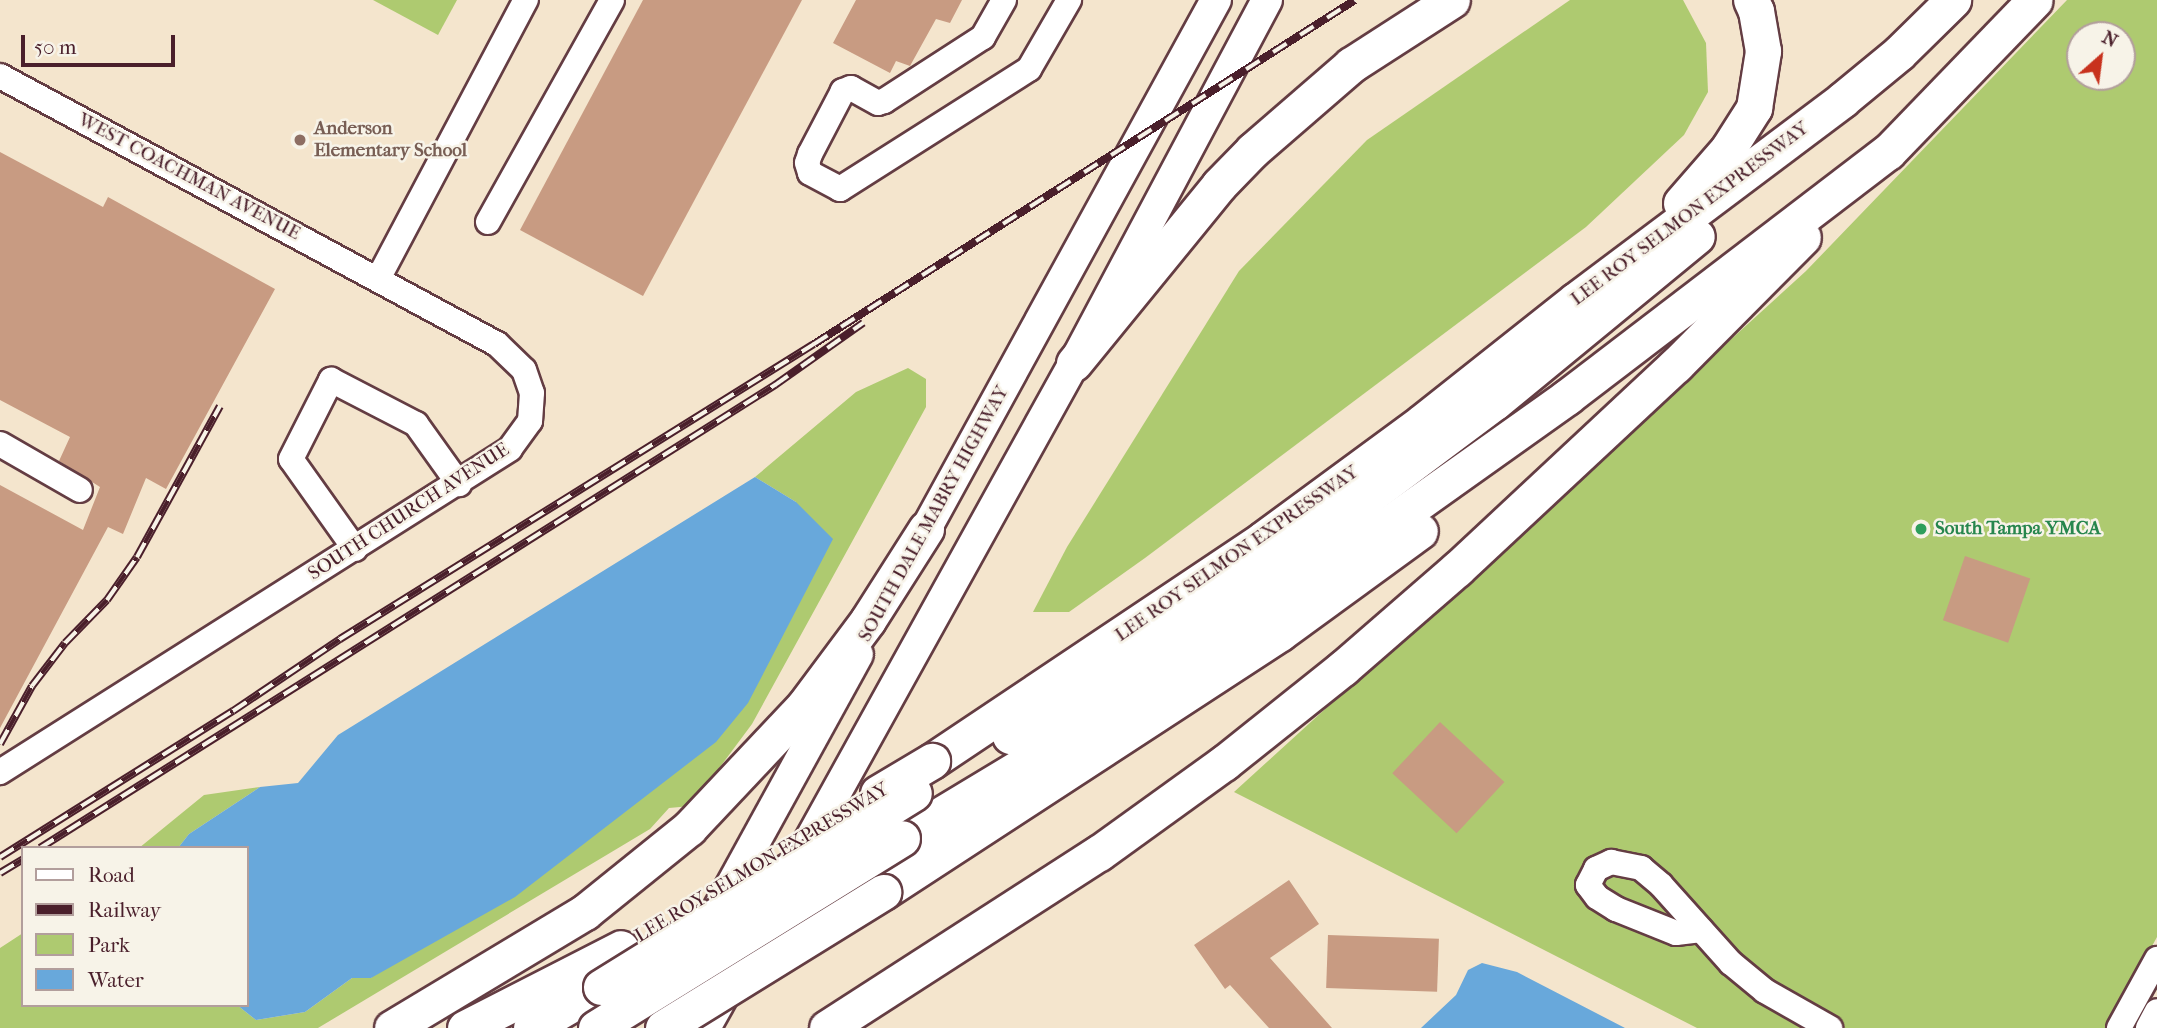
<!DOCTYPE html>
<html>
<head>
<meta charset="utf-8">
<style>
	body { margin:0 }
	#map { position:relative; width:2157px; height:1028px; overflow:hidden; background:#f4e5cd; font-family:"IM FELL French Canon",serif }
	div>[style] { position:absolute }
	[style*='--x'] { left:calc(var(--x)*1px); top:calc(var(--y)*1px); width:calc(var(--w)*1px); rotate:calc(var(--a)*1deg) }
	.green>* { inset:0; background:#aeca70 }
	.water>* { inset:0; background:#68a8db }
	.building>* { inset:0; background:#c89b82; transform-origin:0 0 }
	.roads { filter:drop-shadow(2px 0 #643d43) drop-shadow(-2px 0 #643d43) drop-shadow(0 2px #643d43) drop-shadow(0 -2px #643d43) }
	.minor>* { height:24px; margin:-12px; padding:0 12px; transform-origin:12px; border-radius:12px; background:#fff }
	.major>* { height:30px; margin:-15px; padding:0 15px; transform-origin:15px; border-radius:15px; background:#fff }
	.highway>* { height:35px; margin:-17.5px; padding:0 17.5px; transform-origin:17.5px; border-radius:17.5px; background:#fff }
	.rail>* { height:8px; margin-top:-4px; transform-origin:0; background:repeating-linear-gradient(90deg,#f7f3e8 0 16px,#4a1f2b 0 32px); box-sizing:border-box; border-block:2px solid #4a1f2b }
	.bridges { filter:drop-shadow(2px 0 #643d43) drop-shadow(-2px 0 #643d43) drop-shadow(0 2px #643d43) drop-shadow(0 -2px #643d43) }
	.highway-bridge>* { height:35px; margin:-17.5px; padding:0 17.5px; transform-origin:17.5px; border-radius:17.5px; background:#fff }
	.dots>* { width:19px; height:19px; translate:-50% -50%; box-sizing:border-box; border:4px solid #f7f3e8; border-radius:50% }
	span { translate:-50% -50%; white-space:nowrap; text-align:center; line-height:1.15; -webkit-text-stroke:5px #f7f3e8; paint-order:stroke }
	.education-label { font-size:19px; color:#785e54; font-weight:700 }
	.left { translate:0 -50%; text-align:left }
	.street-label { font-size:19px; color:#4a1f2b }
	.leisure-label { font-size:19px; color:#27864d; font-weight:700 }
	.legend { position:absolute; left:21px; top:846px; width:228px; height:161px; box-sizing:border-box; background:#f7f3e8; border:2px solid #b29e9c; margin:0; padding:9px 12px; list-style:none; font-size:21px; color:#4a1f2b }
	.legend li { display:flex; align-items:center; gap:14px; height:35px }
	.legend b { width:35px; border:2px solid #b29e9c }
	.north { position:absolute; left:2066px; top:21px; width:70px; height:70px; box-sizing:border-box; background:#f7f3e8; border:2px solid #b29e9c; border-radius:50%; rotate:28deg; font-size:19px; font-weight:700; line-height:28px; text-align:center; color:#4a1f2b }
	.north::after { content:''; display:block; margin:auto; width:24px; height:32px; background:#c8321e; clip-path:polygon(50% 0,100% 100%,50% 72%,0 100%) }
	.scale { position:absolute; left:21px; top:35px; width:154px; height:32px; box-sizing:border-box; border:4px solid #4a1f2b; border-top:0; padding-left:9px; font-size:21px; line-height:24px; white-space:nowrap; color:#4a1f2b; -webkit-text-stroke:5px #f7f3e8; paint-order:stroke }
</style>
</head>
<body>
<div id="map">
	<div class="green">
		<div style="clip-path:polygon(373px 0,457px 0,438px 35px)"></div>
		<div style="clip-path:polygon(1570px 0,1683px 0,1706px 43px,1708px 92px,1684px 135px,1586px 227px,1145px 558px,1069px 612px,1033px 612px,1067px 547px,1239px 271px,1367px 140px)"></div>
		<div style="clip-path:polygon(evenodd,2067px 0,2157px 0,2157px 937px,2107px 1028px,1697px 1028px,1234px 792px,1806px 271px,2067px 0,2080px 35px,2122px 35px,2122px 77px,2080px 77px,2080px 35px)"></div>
		<div style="clip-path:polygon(908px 368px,926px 379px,926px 407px,752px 724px,691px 806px,669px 808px,650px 829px,318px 1028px,0 1028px,0 948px,23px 933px,23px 1005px,237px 1005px,256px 1020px,305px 1012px,352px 978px,371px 978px,796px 502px,755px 477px,856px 392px)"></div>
		<div style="clip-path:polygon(260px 787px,189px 834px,178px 848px,139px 848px,204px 795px)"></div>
	</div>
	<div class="water">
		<div style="clip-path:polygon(755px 477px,796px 502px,833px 539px,748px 703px,716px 742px,515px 897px,371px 978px,352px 978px,305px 1012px,256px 1020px,237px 1005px,247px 1005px,247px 848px,178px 848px,189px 834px,260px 787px,298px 783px,338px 735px)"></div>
		<div style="clip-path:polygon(1482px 963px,1517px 972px,1625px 1028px,1421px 1028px,1456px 995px,1468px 970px)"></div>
	</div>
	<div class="building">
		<div style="clip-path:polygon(643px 0,802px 0,643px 296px,520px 230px)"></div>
		<div style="clip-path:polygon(856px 0,962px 0,950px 23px,936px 19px,910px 66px,896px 61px,890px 73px,833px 43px)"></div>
		<div style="clip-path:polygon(0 152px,103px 207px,108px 197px,275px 289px,166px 489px,146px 478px,123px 534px,108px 527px,0 728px,0 485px,83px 530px,100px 487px,59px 461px,70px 437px,0 400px)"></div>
		<div style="left:1965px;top:556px;width:69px;height:68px;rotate:19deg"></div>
		<div style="left:1440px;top:722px;width:88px;height:70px;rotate:43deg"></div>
		<div style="clip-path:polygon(1289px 880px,1319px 924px,1270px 958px,1332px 1028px,1269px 1028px,1230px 985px,1225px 989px,1194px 945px)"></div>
		<div style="left:1328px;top:935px;width:111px;height:53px;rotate:2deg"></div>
	</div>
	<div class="roads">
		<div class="minor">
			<div style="--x:1004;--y:0;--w:43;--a:119.6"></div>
			<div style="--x:983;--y:37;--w:118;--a:147.1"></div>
			<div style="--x:884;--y:101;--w:6;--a:162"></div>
			<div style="--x:878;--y:103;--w:31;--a:-151"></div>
			<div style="--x:851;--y:88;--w:9;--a:159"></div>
			<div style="--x:843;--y:91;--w:71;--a:117.6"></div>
			<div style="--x:810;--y:154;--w:9;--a:108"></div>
			<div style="--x:807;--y:163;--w:10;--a:73"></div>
			<div style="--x:810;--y:173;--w:34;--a:28"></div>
			<div style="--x:840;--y:189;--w:224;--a:-32.4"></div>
			<div style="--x:1029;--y:69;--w:80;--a:-59.9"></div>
			<div style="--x:0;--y:76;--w:565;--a:28.34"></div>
			<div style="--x:497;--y:344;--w:37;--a:44"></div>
			<div style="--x:524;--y:370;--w:24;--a:71"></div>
			<div style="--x:532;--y:393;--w:28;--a:94"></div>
			<div style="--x:530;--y:421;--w:34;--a:126"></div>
			<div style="--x:510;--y:449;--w:604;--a:147.65"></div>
			<div style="--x:488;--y:222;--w:254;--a:-60.8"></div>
			<div style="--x:378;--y:279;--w:316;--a:-62.1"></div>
			<div style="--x:0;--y:444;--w:92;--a:29.9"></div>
			<div style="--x:355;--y:549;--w:110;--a:-125.4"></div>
			<div style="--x:291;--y:459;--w:89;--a:-63.1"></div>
			<div style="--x:331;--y:380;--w:96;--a:27.4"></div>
			<div style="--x:416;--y:424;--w:74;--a:54.4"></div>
			<div style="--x:1701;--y:930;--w:25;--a:173"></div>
			<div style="--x:1676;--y:933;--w:65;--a:-158.2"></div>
			<div style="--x:1616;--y:909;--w:22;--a:-148"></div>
			<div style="--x:1597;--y:897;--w:15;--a:-127"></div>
			<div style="--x:1588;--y:885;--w:18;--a:-63"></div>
			<div style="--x:1596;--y:869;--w:17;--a:-25"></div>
			<div style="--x:1611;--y:862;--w:31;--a:11"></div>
			<div style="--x:1641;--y:868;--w:26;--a:40"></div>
			<div style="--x:1661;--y:885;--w:105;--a:48.1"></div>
			<div style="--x:1731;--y:963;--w:44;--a:39.5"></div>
			<div style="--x:1765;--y:991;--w:75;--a:29.6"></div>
			<div style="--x:2119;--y:1028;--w:79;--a:-61.2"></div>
			<div style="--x:2148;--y:1028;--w:19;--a:-62"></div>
		</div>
		<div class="major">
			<div style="--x:915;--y:549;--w:626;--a:-61.27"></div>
			<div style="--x:792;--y:872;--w:582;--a:-61.01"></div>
			<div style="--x:1074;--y:363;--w:411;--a:-62"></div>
			<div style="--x:712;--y:920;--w:303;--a:-61.2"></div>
			<div style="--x:705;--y:1028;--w:49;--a:-60.8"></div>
		</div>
		<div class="highway">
			<div style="--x:1681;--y:203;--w:72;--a:-49"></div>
			<div style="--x:1728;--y:149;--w:49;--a:-57.6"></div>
			<div style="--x:1754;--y:108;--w:58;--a:-81"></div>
			<div style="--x:1763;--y:51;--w:41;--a:-99.9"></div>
			<div style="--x:1756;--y:11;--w:12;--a:-114"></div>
			<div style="--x:1074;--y:363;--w:230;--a:-50.8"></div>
			<div style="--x:1219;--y:185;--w:49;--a:-45.8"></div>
			<div style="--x:1253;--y:150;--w:130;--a:-40.9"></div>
			<div style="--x:1351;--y:65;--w:120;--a:-32.8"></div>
			<div style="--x:1010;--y:736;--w:122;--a:-31"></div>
			<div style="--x:1115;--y:673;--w:260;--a:-34.5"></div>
			<div style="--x:1329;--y:526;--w:207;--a:-36.8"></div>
			<div style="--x:1495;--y:402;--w:261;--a:-39.4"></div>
			<div style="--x:932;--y:761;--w:399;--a:-33.8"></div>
			<div style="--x:1263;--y:539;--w:197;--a:-36.3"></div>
			<div style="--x:1422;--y:422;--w:196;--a:-38.4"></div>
			<div style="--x:1576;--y:300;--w:333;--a:-36.9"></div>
			<div style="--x:1842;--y:100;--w:74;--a:-39.5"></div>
			<div style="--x:1899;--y:53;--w:76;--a:-44.5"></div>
			<div style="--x:902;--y:838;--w:227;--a:-31.1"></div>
			<div style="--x:1096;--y:721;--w:325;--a:-33.8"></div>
			<div style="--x:1366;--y:540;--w:247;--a:-35.4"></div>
			<div style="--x:1567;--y:397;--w:404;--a:-37.4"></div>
			<div style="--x:1888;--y:152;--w:211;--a:-46"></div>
			<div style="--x:883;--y:892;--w:474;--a:-33.1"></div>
			<div style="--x:1280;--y:633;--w:173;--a:-36.1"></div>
			<div style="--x:392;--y:1028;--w:225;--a:-31"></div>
			<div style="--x:585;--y:912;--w:134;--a:-38.9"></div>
			<div style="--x:689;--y:828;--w:168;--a:-46.7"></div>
			<div style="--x:804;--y:706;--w:107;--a:-53.3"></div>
			<div style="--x:868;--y:620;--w:108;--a:-57.5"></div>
			<div style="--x:465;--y:1028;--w:175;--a:-27.1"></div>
			<div style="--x:531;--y:1028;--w:81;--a:-30.4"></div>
			<div style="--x:827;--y:1028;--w:323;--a:-32.8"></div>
			<div style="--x:1099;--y:853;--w:154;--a:-35.8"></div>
			<div style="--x:1224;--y:763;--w:152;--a:-38.6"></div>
			<div style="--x:1343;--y:668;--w:151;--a:-41"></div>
			<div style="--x:1457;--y:569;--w:299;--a:-43"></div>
			<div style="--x:1676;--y:365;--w:180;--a:-45.2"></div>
		</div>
	</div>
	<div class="rail">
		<div style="--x:0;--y:744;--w:66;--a:-61.1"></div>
		<div style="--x:32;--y:686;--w:54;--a:-52.5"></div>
		<div style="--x:65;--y:643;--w:60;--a:-45.7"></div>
		<div style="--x:107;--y:600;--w:52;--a:-55.1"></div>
		<div style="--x:137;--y:557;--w:172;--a:-61.2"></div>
		<div style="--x:40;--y:848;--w:869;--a:-32.21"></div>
		<div style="--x:775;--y:385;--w:108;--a:-35.2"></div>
		<div style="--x:0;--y:857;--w:275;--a:-32.1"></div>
		<div style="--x:233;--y:711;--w:129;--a:-33.9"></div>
		<div style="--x:340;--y:639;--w:558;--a:-31.9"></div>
		<div style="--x:814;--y:344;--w:641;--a:-32.45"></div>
		<div style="--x:0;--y:873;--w:27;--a:-31"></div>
	</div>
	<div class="bridges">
		<div class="highway-bridge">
			<div style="--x:878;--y:793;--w:63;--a:-30.7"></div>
			<div style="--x:601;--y:987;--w:368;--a:-31.8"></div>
			<div style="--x:596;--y:1028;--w:360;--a:-31.8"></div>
			<div style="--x:663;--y:1028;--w:259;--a:-31.7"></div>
		</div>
	</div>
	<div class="dots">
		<div style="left:300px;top:140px;background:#8d6e63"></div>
		<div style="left:1921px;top:529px;background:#2e9e5b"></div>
	</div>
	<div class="education-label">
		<span class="left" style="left:314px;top:140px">Anderson<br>Elementary School</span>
	</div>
	<div class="street-label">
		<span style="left:189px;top:177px;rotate:28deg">WEST COACHMAN AVENUE</span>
		<span style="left:1690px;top:214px;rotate:-37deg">LEE ROY SELMON EXPRESSWAY</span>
		<span style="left:409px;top:512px;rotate:-33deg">SOUTH CHURCH AVENUE</span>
		<span style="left:934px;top:514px;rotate:-61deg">SOUTH DALE MABRY HIGHWAY</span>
		<span style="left:1237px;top:554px;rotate:-35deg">LEE ROY SELMON EXPRESSWAY</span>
		<span style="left:762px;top:863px;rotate:-31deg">LEE ROY SELMON EXPRESSWAY</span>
	</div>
	<div class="leisure-label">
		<span class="left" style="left:1935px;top:529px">South Tampa YMCA</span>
	</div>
	<ul class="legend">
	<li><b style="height:9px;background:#fff"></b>Road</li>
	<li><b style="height:9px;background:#4a1f2b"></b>Railway</li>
	<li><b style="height:19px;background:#aeca70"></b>Park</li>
	<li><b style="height:19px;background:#68a8db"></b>Water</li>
	</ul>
	<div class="north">N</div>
	<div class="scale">50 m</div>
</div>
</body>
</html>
